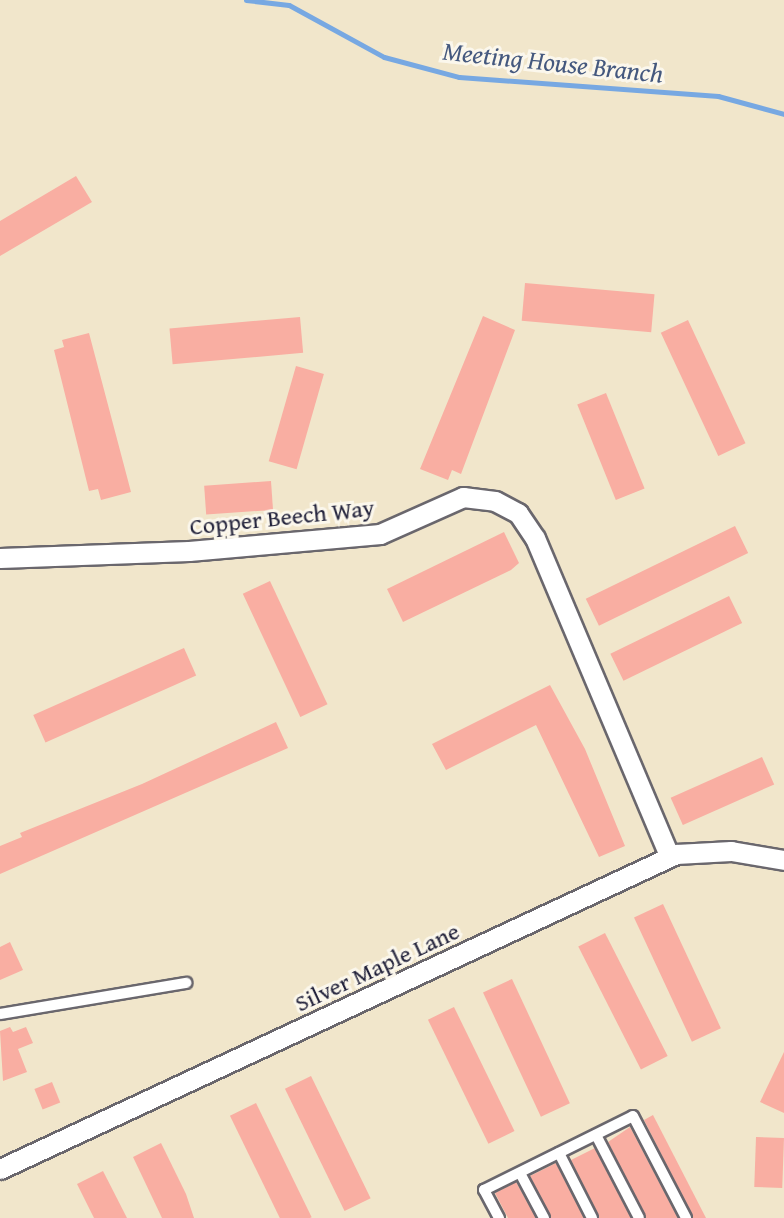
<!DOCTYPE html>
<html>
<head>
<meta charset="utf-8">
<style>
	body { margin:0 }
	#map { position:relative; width:784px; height:1218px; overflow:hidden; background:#f1e6cb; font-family:"Gentium Book Plus",serif }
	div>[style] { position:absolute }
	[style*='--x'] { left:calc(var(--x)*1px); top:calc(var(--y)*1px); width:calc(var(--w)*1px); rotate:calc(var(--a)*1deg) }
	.stream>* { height:5px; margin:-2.5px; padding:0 2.5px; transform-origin:2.5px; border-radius:2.5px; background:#77a8e2 }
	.building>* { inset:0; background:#f9aea2; transform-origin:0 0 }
	.roads { filter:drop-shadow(2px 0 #6a676d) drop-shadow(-2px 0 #6a676d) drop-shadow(0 2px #6a676d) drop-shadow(0 -2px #6a676d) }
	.service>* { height:10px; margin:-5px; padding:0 5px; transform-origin:5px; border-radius:5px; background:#fff }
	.minor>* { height:19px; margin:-9.5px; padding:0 9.5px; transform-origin:9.5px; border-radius:9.5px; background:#fff }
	span { translate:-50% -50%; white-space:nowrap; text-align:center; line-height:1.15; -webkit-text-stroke:6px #fbf7ec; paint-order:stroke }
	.street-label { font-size:24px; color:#22223b }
	.water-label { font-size:26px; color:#44587e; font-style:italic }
</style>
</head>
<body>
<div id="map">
	<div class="stream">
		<div style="--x:246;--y:0;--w:43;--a:6.6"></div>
		<div style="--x:289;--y:5;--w:108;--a:28.7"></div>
		<div style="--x:384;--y:57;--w:78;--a:14.9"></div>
		<div style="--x:459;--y:77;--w:260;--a:4.2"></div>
		<div style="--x:718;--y:96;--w:68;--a:15.3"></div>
	</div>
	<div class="building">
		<div style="clip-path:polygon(76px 176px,92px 202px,0 256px,0 221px)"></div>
		<div style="left:525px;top:283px;width:130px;height:38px;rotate:5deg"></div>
		<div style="clip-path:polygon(483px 316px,515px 330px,461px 474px,452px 470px,448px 480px,420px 469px)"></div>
		<div style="left:300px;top:317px;width:36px;height:131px;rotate:85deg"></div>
		<div style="left:688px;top:320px;width:136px;height:30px;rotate:65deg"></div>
		<div style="clip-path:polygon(89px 333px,131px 492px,101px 500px,98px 489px,89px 491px,54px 350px,64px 347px,62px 340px)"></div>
		<div style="left:296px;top:366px;width:29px;height:99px;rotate:16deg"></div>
		<div style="left:606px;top:393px;width:103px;height:31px;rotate:68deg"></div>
		<div style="left:271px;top:481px;width:29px;height:67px;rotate:86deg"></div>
		<div style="left:735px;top:526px;width:30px;height:166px;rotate:64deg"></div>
		<div style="clip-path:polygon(504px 532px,519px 563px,511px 570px,403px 622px,387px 589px)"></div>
		<div style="left:270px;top:581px;width:136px;height:30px;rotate:65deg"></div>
		<div style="left:729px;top:596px;width:30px;height:132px;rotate:64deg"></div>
		<div style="left:184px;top:648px;width:30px;height:165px;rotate:66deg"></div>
		<div style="clip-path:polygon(550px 685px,585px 749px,625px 846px,599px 857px,536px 725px,446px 770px,432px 744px)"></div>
		<div style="clip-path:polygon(276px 722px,288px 748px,0 874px,0 846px,22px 837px,20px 833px,142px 784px)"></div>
		<div style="left:762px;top:757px;width:30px;height:100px;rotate:66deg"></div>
		<div style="left:663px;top:904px;width:137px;height:32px;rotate:65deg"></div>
		<div style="left:605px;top:933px;width:138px;height:30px;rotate:63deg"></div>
		<div style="clip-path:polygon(10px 942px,23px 970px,0 980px,0 947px)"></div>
		<div style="left:512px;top:979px;width:137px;height:32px;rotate:65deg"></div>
		<div style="left:454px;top:1007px;width:138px;height:29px;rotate:64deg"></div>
		<div style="clip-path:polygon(10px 1027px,13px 1032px,26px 1027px,33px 1043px,18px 1049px,27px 1072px,3px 1081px,0 1031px)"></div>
		<div style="clip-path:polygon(784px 1052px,784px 1113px,760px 1102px)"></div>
		<div style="left:311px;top:1076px;width:136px;height:29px;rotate:64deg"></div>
		<div style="left:52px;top:1082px;width:22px;height:19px;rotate:68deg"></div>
		<div style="left:256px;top:1103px;width:127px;height:29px;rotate:64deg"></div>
		<div style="clip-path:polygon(653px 1115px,706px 1218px,693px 1218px,644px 1120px)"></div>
		<div style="clip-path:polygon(630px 1127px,678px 1218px,646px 1218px,608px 1142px)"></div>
		<div style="left:756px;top:1137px;width:28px;height:50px;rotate:2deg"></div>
		<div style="clip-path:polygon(161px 1143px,186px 1194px,194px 1218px,162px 1218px,133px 1157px)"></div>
		<div style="clip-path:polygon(595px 1148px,631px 1218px,599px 1218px,571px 1160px)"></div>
		<div style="clip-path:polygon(556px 1163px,558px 1167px,584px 1218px,551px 1218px,530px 1176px)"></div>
		<div style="clip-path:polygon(103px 1171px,127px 1218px,94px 1218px,77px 1184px)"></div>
		<div style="clip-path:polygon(516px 1182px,536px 1218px,508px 1218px,495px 1193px)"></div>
	</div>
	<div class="roads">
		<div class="service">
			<div style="--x:0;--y:1014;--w:189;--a:-9.5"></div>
			<div style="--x:596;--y:1135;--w:93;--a:62.6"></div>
			<div style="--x:559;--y:1153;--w:73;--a:63.1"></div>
			<div style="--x:520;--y:1173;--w:51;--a:61.9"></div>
			<div style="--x:499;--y:1218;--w:32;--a:-118"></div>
			<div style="--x:484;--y:1190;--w:166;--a:-26.4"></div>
			<div style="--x:633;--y:1116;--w:115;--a:62.5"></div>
		</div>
		<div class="minor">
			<div style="--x:0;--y:558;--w:189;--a:-2.1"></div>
			<div style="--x:189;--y:551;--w:192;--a:-5.1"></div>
			<div style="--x:380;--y:534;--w:91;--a:-24"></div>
			<div style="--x:463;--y:497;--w:32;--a:7"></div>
			<div style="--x:495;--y:501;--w:26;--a:28"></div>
			<div style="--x:518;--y:513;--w:30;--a:56"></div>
			<div style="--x:535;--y:538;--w:346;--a:67.1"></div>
			<div style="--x:0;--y:1169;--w:746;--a:-24.98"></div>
			<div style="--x:676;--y:854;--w:55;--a:-3.1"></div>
			<div style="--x:731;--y:851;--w:54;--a:9.6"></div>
		</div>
	</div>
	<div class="street-label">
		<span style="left:282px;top:517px;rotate:-6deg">Copper Beech Way</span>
		<span style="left:377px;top:967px;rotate:-25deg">Silver Maple Lane</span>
	</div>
	<div class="water-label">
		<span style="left:553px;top:62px;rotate:6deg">Meeting House Branch</span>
	</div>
</div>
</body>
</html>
